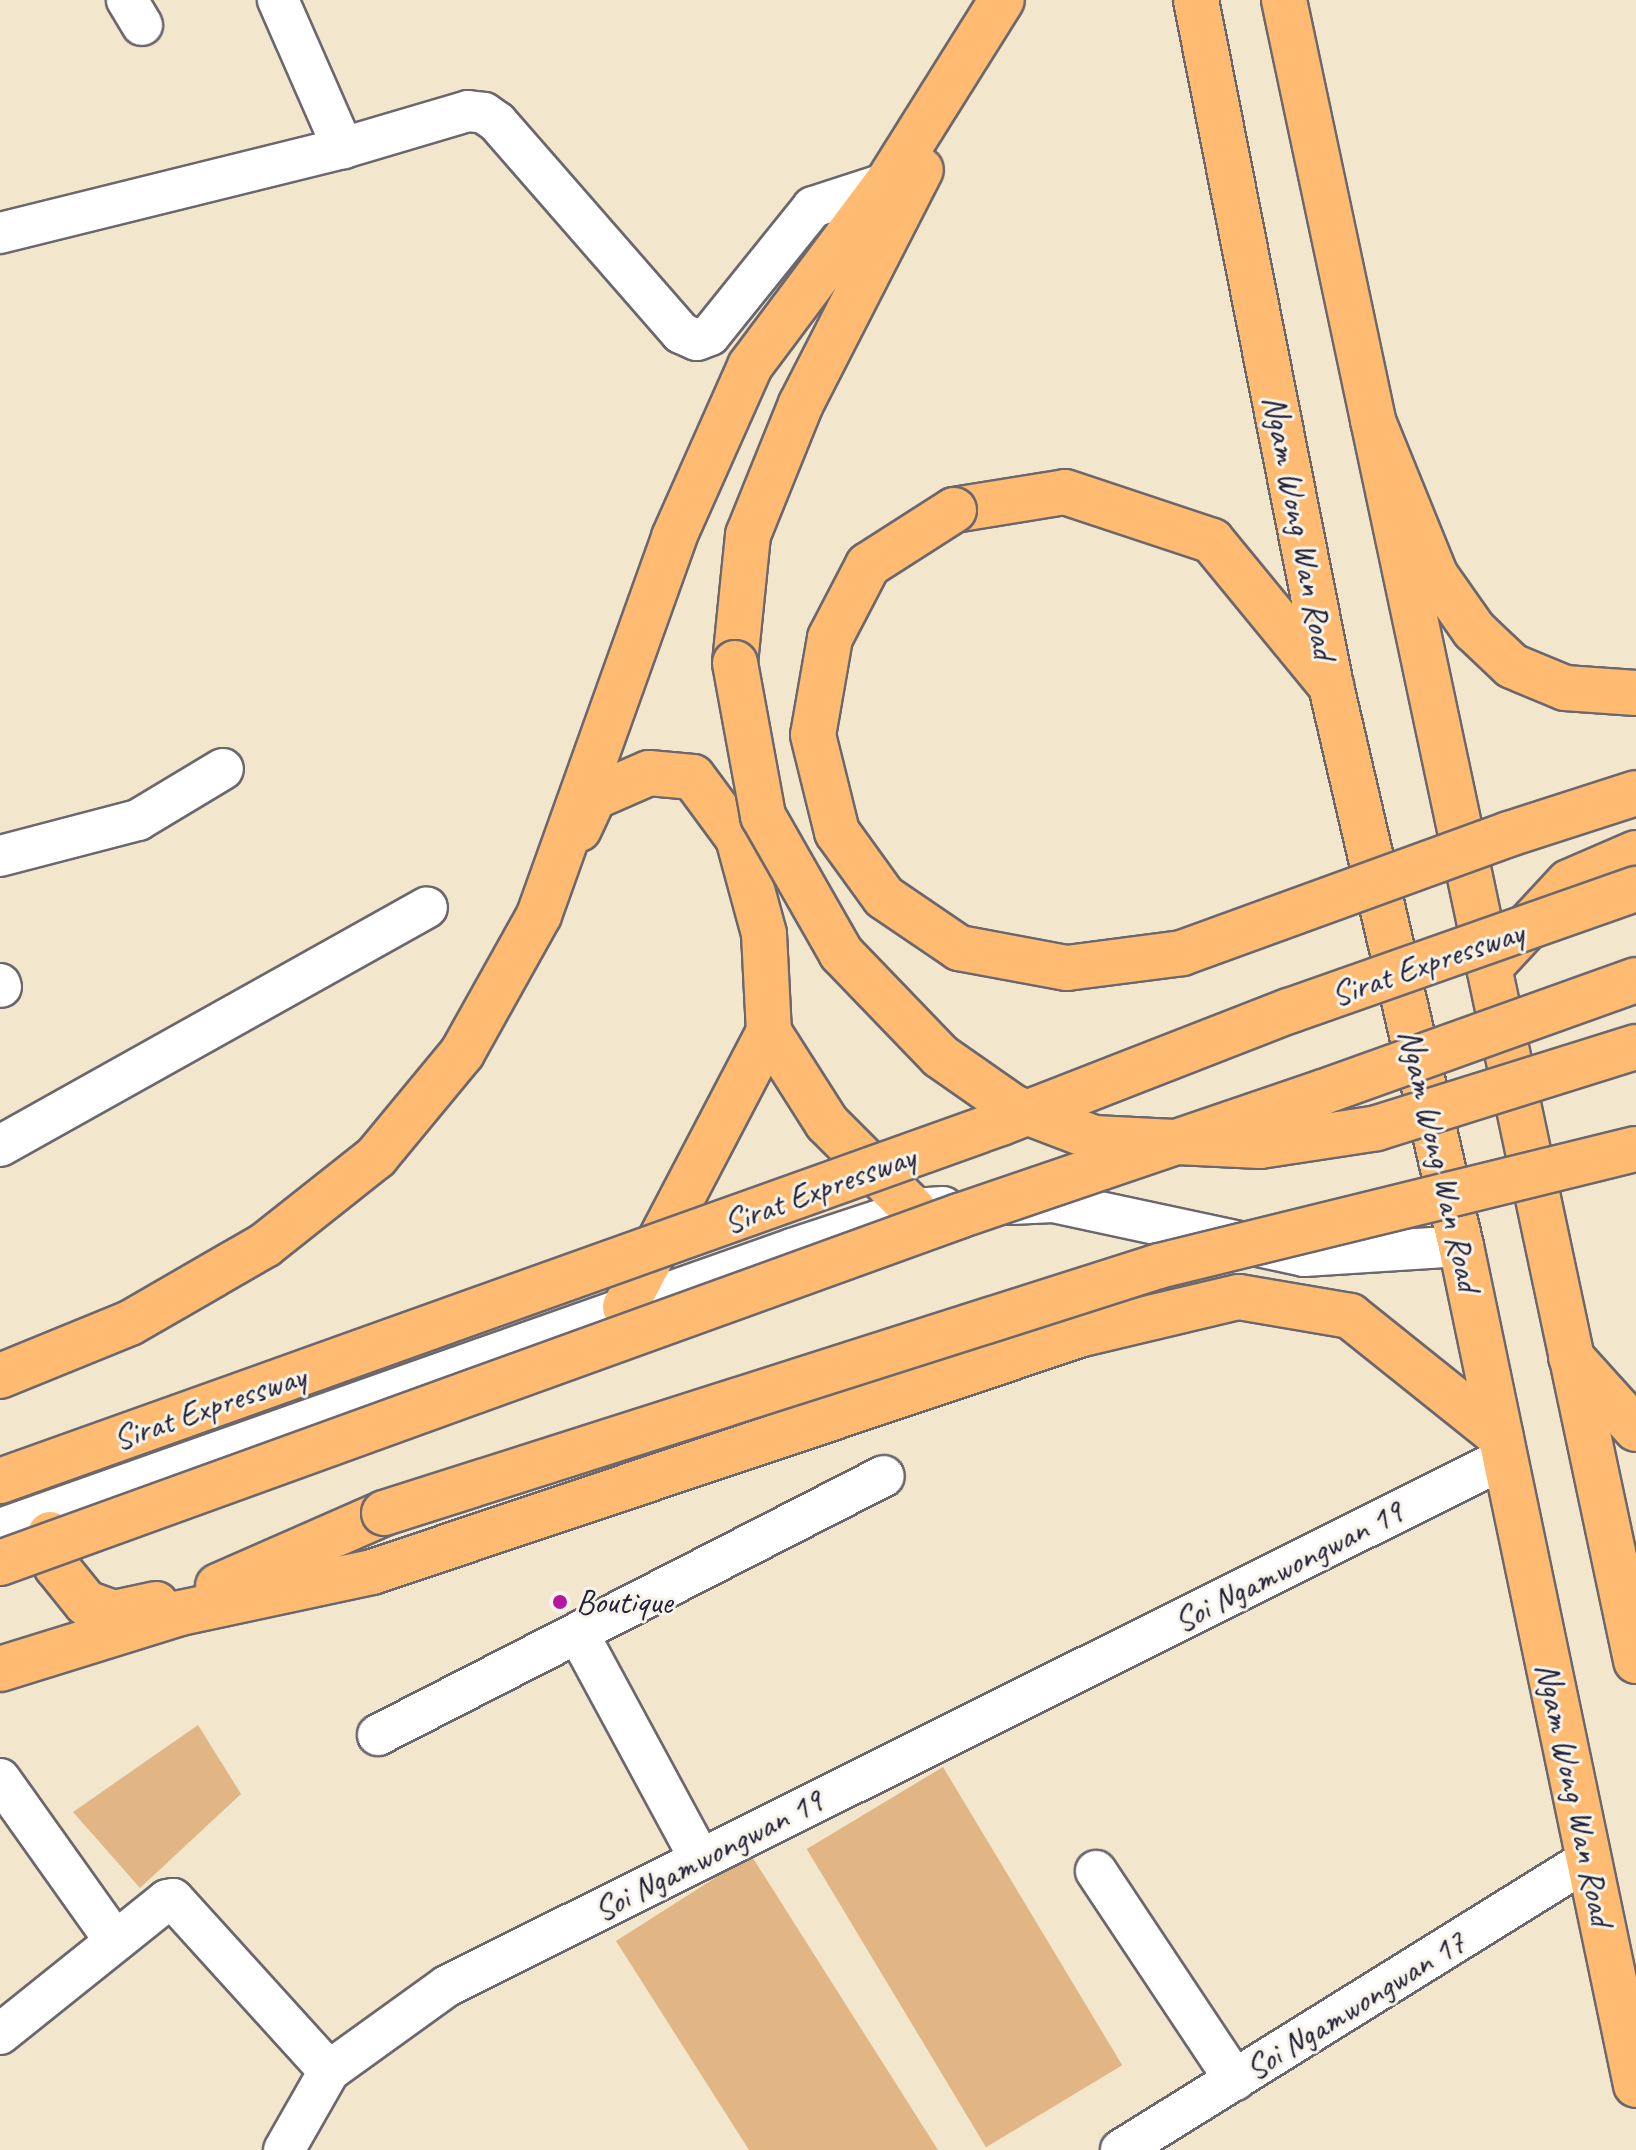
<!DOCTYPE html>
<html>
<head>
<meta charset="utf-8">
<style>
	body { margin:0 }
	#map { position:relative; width:1636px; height:2150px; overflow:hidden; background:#f2e6cd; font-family:Caveat,sans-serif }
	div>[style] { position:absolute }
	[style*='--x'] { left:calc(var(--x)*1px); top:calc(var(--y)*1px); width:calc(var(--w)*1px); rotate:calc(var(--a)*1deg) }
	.building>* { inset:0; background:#e2b684; transform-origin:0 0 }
	.roads { filter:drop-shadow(2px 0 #6b676e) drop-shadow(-2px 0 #6b676e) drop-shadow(0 2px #6b676e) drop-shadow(0 -2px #6b676e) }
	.minor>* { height:40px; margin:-20px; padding:0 20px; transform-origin:20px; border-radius:20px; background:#fff }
	.major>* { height:44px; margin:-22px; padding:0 22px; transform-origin:22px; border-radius:22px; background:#febb71 }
	.highway>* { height:44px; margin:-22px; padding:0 22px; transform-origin:22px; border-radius:22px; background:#febb71 }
	.bridges { filter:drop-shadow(2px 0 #6b676e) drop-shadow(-2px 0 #6b676e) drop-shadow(0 2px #6b676e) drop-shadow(0 -2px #6b676e) }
	.highway-bridge>* { height:44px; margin:-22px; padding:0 22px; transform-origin:22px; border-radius:22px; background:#febb71 }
	.dots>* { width:22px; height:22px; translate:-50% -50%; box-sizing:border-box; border:4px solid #f7f3e8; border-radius:50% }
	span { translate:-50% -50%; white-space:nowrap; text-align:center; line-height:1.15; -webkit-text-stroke:6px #f7f3e8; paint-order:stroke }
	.street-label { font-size:34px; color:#22223b }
	.poi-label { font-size:34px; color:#22223b }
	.left { translate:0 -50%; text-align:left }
</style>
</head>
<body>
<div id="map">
	<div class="building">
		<div style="clip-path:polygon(198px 1725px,241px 1794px,140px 1888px,73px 1812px)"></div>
		<div style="left:943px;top:1767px;width:348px;height:159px;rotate:59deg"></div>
		<div style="clip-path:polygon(751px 1855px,938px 2150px,749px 2150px,616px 1941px)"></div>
	</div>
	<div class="roads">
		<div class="minor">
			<div style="--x:127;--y:0;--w:29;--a:59"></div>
			<div style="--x:278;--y:0;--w:162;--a:66.3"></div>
			<div style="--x:0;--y:233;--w:353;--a:-13.9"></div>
			<div style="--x:343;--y:148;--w:130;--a:-16.5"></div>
			<div style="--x:468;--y:111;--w:16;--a:7"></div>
			<div style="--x:484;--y:113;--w:16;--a:35"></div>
			<div style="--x:497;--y:122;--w:280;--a:48.9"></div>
			<div style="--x:681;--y:333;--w:17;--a:24"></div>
			<div style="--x:697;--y:340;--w:14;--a:-21"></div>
			<div style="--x:710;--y:335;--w:164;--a:-51.2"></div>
			<div style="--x:813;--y:207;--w:78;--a:-18"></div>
			<div style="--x:0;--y:856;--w:143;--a:-14.6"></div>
			<div style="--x:138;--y:820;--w:99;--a:-31"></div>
			<div style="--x:0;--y:984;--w:3;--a:72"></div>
			<div style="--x:0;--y:1146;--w:489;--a:-29.2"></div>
			<div style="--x:1011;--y:1204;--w:42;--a:-2.7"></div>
			<div style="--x:1053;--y:1202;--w:257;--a:12.1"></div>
			<div style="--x:1304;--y:1256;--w:157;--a:-3.6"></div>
			<div style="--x:0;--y:1529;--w:840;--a:-19.47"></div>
			<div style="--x:792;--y:1249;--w:127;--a:-18.3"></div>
			<div style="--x:913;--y:1209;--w:30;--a:-4"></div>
			<div style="--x:579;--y:1635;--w:255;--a:61.6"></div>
			<div style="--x:378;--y:1735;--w:568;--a:-27.11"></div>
			<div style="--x:0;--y:1779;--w:199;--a:54.6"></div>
			<div style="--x:1096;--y:1871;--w:251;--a:56.4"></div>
			<div style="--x:0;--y:2034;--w:214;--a:-38.7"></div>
			<div style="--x:167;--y:1900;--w:6;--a:-9"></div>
			<div style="--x:173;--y:1899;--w:232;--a:47.8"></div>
			<div style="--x:329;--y:2071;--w:145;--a:-35.8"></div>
			<div style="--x:447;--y:1986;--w:1182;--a:-26.52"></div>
			<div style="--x:284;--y:2150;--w:91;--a:-60.3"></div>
			<div style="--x:1121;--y:2150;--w:551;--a:-31.87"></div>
		</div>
		<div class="major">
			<div style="--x:1196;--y:0;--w:699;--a:78.87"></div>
			<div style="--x:1331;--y:686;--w:575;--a:76.93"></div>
			<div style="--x:1461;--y:1246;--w:857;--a:78.22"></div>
			<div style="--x:1284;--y:0;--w:1698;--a:78.03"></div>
		</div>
		<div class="highway">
			<div style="--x:1373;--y:421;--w:167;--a:67.9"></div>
			<div style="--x:1436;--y:576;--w:66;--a:54.9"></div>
			<div style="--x:1474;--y:630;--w:52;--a:43.5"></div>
			<div style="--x:1512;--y:666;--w:57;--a:22.5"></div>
			<div style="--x:1565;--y:688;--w:71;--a:4"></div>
			<div style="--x:954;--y:510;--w:112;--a:-9.2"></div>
			<div style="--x:1065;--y:492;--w:155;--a:18.4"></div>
			<div style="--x:1212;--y:541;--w:188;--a:50.6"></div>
			<div style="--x:735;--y:663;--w:129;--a:-84.2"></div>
			<div style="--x:748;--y:535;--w:141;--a:-68"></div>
			<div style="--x:801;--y:404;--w:263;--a:-62.9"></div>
			<div style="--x:579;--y:829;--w:35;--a:-65"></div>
			<div style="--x:594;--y:797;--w:60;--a:-23.6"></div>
			<div style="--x:649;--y:773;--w:44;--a:5.2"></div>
			<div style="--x:693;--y:777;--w:76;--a:53.6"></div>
			<div style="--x:738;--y:838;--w:99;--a:74.8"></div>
			<div style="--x:764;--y:934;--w:98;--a:87.1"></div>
			<div style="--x:769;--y:1032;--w:108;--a:57.5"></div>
			<div style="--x:827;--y:1123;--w:122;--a:45"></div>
			<div style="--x:1489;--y:968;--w:117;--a:-47.1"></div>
			<div style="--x:1569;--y:882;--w:73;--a:-23.4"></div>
			<div style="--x:625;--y:1307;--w:310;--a:-62.4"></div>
			<div style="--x:1571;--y:1357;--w:97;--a:47.9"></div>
			<div style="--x:0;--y:1376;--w:140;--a:-22.2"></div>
			<div style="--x:130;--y:1323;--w:156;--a:-30"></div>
			<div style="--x:265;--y:1245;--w:142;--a:-38.4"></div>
			<div style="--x:376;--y:1157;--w:135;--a:-50.4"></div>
			<div style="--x:462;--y:1053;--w:158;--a:-60.8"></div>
			<div style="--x:539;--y:915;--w:401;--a:-70.3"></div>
			<div style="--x:674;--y:537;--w:187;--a:-66"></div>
			<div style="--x:750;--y:366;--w:229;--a:-53.2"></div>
			<div style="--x:887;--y:183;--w:216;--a:-57.9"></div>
			<div style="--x:50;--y:1534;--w:33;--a:79"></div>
			<div style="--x:56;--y:1566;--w:48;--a:51"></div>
			<div style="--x:86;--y:1603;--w:30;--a:20"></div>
			<div style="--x:114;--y:1613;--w:43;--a:-12.1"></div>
			<div style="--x:218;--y:1586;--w:181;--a:-23.7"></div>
			<div style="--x:0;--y:1669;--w:189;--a:-17.2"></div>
			<div style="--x:181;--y:1613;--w:195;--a:-12.1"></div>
			<div style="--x:372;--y:1572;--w:749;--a:-18.53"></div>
			<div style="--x:1082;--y:1334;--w:161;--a:-13.3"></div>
			<div style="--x:1239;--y:1297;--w:113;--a:9.7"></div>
			<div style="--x:1350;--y:1316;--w:193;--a:38.7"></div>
		</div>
	</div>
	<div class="bridges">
		<div class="highway-bridge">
			<div style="--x:954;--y:510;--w:102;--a:147.4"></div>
			<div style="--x:868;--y:565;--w:82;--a:117.5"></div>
			<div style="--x:830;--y:638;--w:98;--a:99.9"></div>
			<div style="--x:813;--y:735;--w:100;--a:76.1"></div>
			<div style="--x:837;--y:832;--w:80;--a:54.1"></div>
			<div style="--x:884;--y:897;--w:91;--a:34.2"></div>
			<div style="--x:959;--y:948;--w:110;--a:10.5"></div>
			<div style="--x:1067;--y:968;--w:116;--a:-7.4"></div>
			<div style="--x:1182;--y:953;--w:348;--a:-20"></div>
			<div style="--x:1509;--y:834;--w:133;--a:-17.9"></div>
			<div style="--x:735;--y:663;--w:156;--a:79.6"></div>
			<div style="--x:763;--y:816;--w:158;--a:60.3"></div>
			<div style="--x:841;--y:953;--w:143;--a:46.1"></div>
			<div style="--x:940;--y:1056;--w:89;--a:34.9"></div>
			<div style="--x:1013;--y:1107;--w:87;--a:20.9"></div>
			<div style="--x:1094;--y:1138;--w:166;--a:2.8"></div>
			<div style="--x:1260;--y:1146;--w:118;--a:-8.7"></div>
			<div style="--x:1377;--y:1128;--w:271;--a:-17.4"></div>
			<div style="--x:0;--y:1481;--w:1063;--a:-19.68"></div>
			<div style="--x:1001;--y:1123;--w:309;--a:-21.3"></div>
			<div style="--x:1289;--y:1011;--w:368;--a:-19.4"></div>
			<div style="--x:384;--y:1513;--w:813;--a:-17.68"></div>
			<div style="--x:1159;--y:1266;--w:491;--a:-13.8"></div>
			<div style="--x:0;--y:1563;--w:1020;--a:-19.89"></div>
			<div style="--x:959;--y:1216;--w:385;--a:-18.8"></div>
			<div style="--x:1323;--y:1092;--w:332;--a:-19.7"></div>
		</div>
	</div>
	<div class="dots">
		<div style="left:560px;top:1602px;background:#b5179e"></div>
	</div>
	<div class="street-label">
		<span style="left:1300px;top:527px;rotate:79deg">Ngam Wong Wan Road</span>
		<span style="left:1427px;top:963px;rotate:-19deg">Sirat Expressway</span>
		<span style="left:1440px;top:1160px;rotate:77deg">Ngam Wong Wan Road</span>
		<span style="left:819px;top:1189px;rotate:-20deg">Sirat Expressway</span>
		<span style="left:209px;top:1407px;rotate:-19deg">Sirat Expressway</span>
		<span style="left:1288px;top:1566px;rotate:-27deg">Soi Ngamwongwan 19</span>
		<span style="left:1575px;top:1794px;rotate:78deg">Ngam Wong Wan Road</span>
		<span style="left:708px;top:1855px;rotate:-27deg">Soi Ngamwongwan 19</span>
		<span style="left:1355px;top:2005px;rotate:-32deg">Soi Ngamwongwan 17</span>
	</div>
	<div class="poi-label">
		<span class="left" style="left:576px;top:1602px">Boutique</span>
	</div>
</div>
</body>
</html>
